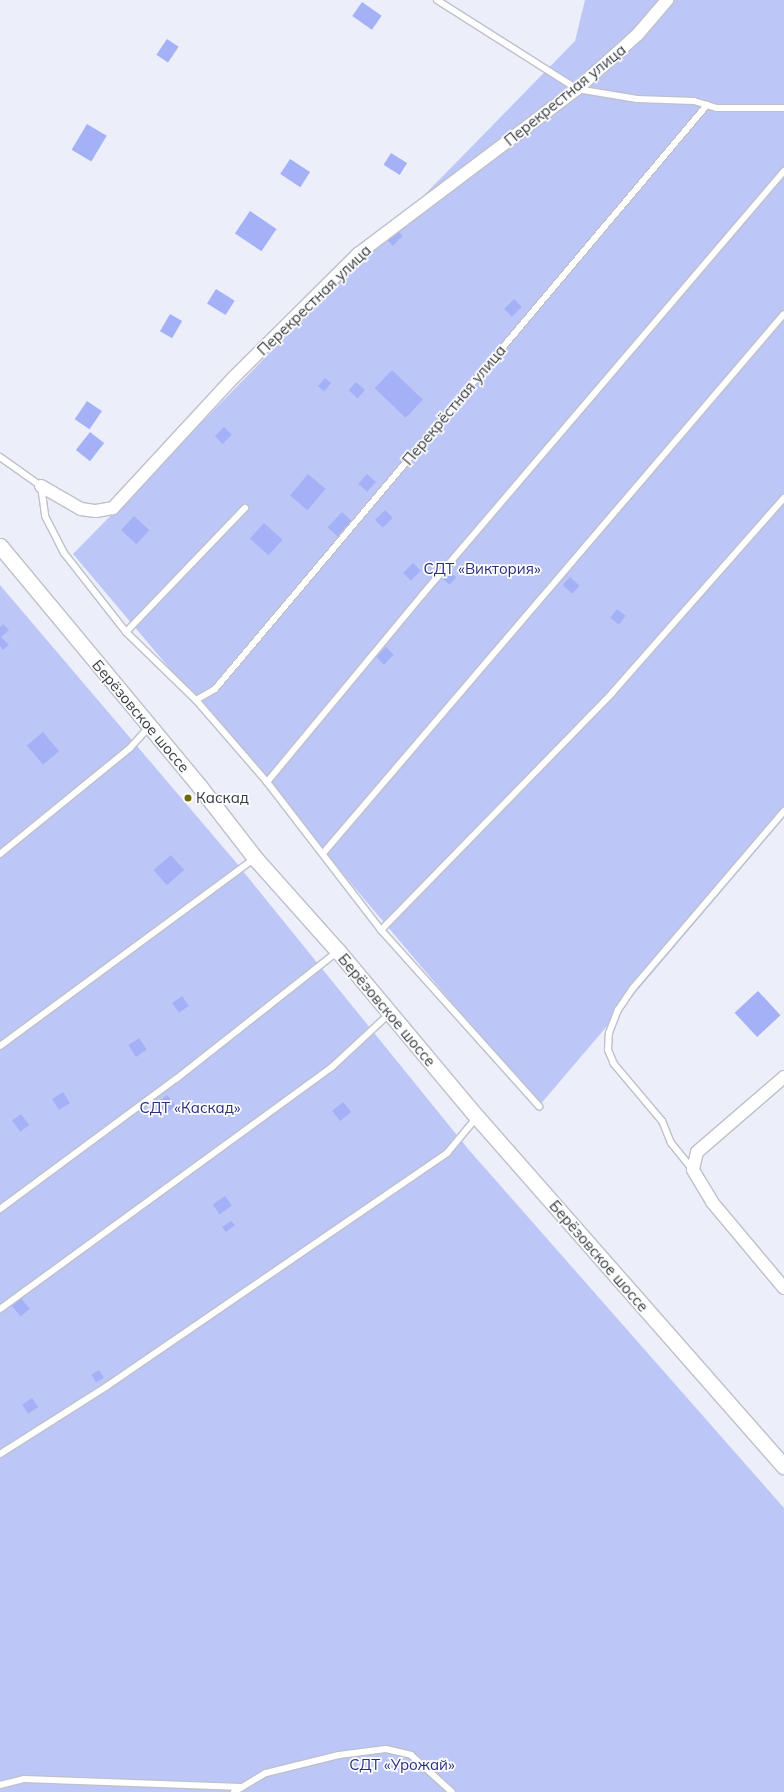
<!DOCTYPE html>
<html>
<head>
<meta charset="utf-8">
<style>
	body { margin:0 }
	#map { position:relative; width:784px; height:1792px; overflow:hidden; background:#eceff9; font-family:Mulish,sans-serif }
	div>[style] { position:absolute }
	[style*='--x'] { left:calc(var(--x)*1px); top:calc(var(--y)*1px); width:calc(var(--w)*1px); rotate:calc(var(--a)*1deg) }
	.green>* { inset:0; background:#bdc7f7 }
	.building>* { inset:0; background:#a4b1f6; transform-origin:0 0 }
	.roads { filter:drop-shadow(1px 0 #bec0ca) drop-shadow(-1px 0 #bec0ca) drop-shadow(0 1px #bec0ca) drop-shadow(0 -1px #bec0ca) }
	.service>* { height:6px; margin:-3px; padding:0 3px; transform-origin:3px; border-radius:3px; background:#fff }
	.minor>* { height:12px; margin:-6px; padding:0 6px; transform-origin:6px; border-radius:6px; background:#fff }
	.tertiary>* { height:15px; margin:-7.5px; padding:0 7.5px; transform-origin:7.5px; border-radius:7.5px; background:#fff }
	.dots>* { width:11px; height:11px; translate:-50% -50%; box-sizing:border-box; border:2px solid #fcfdff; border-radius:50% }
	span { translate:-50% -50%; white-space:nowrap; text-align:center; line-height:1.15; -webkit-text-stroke:3.5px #fcfdff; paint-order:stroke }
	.street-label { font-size:15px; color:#393a3e }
	.park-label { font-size:15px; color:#2a2e7b }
	.poi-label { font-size:15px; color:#393a3e }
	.left { translate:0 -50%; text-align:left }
</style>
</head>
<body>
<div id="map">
	<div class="green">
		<div style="clip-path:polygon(585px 0,784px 0,784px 818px,539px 1106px,73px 554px,575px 41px)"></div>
		<div style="clip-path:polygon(0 585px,234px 860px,469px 1150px,784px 1508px,784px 1792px,0 1792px)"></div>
	</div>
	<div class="building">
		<div style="left:362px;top:2px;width:24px;height:17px;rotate:35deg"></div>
		<div style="left:167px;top:39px;width:14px;height:19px;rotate:34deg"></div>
		<div style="left:87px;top:124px;width:23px;height:30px;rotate:31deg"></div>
		<div style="left:391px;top:153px;width:19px;height:14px;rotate:32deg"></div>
		<div style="left:290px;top:159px;width:24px;height:18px;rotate:33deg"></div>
		<div style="left:250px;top:211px;width:32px;height:27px;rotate:34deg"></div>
		<div style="left:395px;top:228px;width:11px;height:14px;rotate:45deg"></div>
		<div style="left:216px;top:289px;width:22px;height:17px;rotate:32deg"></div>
		<div style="left:514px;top:299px;width:11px;height:14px;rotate:45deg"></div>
		<div style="left:170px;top:314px;width:14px;height:20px;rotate:30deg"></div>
		<div style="left:392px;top:370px;width:43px;height:25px;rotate:44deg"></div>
		<div style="left:325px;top:378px;width:8px;height:11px;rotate:40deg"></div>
		<div style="left:356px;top:382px;width:12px;height:11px;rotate:42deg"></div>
		<div style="left:87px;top:401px;width:18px;height:22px;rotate:34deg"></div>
		<div style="left:224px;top:427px;width:11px;height:13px;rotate:45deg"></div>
		<div style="left:90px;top:432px;width:18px;height:23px;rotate:38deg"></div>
		<div style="left:308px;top:474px;width:23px;height:28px;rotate:40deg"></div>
		<div style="left:367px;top:474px;width:12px;height:13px;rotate:42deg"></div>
		<div style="left:385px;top:510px;width:11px;height:14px;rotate:45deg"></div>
		<div style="left:342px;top:512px;width:16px;height:21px;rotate:43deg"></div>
		<div style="left:134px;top:516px;width:21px;height:19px;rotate:43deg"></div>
		<div style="left:264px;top:523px;width:25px;height:21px;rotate:42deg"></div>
		<div style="left:413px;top:563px;width:11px;height:14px;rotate:45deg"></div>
		<div style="left:450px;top:572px;width:8px;height:10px;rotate:40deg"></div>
		<div style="left:570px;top:577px;width:13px;height:11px;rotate:42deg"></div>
		<div style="left:617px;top:609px;width:11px;height:11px;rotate:38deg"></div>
		<div style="clip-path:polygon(3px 624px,9px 630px,1px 637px,9px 645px,3px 650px,0 646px,0 627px)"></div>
		<div style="left:386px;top:647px;width:11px;height:14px;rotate:45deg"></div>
		<div style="left:43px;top:732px;width:25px;height:21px;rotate:50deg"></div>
		<div style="left:171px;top:855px;width:20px;height:23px;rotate:49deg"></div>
		<div style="left:758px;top:991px;width:33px;height:32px;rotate:47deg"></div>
		<div style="left:182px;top:996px;width:12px;height:12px;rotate:55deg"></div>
		<div style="left:139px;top:1038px;width:14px;height:13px;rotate:56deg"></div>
		<div style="left:63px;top:1092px;width:13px;height:13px;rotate:58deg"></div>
		<div style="left:167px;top:1095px;width:14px;height:12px;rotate:51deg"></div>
		<div style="left:343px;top:1102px;width:13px;height:14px;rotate:51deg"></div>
		<div style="left:21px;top:1114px;width:14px;height:11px;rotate:54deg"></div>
		<div style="left:225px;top:1196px;width:12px;height:15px;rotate:55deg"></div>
		<div style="clip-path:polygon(231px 1221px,235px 1225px,226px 1232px,222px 1227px)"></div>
		<div style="left:21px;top:1298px;width:14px;height:12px;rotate:51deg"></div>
		<div style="left:99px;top:1370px;width:9px;height:9px;rotate:58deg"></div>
		<div style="left:32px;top:1398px;width:11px;height:12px;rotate:56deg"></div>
	</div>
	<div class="roads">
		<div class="service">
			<div style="--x:437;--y:0;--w:166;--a:32.4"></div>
			<div style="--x:577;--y:89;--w:61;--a:9.5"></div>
			<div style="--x:637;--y:99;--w:57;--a:2"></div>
			<div style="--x:694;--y:101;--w:24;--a:17"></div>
			<div style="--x:717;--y:108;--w:67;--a:0"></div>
			<div style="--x:0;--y:457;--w:50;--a:35.3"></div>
			<div style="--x:41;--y:486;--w:30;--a:82"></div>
			<div style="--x:45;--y:516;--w:42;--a:62.8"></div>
			<div style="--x:64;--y:553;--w:100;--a:51.9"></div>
			<div style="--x:126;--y:632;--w:98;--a:44.2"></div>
			<div style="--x:196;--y:700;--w:108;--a:49.1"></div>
			<div style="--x:267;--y:782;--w:187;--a:52.4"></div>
			<div style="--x:381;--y:930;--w:237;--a:48.1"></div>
			<div style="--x:126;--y:632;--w:172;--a:-46.2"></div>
			<div style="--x:196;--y:700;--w:22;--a:-30"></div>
			<div style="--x:215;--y:689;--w:764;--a:-49.89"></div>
			<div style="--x:267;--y:782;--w:244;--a:-50.3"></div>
			<div style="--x:423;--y:594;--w:556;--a:-49.52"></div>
			<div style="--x:325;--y:851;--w:706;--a:-49.48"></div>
			<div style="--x:0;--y:854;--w:168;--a:-39.2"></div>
			<div style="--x:130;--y:748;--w:28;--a:-48"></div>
			<div style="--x:381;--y:930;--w:331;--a:-45.7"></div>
			<div style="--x:612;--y:693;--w:260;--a:-48.6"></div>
			<div style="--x:0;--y:1046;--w:317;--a:-36.4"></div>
			<div style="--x:693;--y:1170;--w:35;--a:-129"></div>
			<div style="--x:671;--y:1143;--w:24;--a:-112"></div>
			<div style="--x:662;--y:1121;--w:75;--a:-130.1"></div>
			<div style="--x:614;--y:1064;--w:15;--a:-113"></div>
			<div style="--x:608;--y:1050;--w:17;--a:-87"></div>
			<div style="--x:609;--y:1033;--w:25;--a:-69"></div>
			<div style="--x:618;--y:1010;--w:27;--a:-56"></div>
			<div style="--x:633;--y:988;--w:233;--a:-49.5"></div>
			<div style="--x:0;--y:1209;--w:219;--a:-36.5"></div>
			<div style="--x:176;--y:1079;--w:205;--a:-38.3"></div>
			<div style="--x:0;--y:1309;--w:411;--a:-36.1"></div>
			<div style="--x:332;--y:1067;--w:78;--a:-42.9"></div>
			<div style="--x:0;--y:1454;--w:127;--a:-32.4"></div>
			<div style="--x:107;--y:1386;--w:412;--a:-34.4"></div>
			<div style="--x:447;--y:1153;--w:47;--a:-50.2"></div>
			<div style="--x:0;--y:1785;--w:25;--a:-14"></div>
			<div style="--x:24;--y:1779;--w:217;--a:2.1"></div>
			<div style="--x:234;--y:1792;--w:37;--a:-31"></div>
			<div style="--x:266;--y:1773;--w:75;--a:-13.9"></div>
			<div style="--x:339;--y:1755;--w:47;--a:-7.3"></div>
			<div style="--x:386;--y:1749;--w:26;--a:13"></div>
			<div style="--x:411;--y:1755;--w:55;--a:42.1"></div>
		</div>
		<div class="minor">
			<div style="--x:41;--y:486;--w:46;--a:29.9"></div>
			<div style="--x:81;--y:509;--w:15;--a:8"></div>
			<div style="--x:96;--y:511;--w:17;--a:-10"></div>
			<div style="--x:113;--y:508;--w:178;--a:-47.3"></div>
			<div style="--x:234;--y:377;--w:175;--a:-44.8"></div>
			<div style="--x:358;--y:254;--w:274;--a:-37"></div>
			<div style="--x:577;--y:89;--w:82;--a:-42"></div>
			<div style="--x:638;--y:34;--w:45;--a:-49.5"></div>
			<div style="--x:784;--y:1077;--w:115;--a:139.2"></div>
			<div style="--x:697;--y:1152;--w:18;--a:103"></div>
			<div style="--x:693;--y:1170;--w:37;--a:59"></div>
			<div style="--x:712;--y:1202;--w:112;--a:50.1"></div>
		</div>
		<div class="tertiary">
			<div style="--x:0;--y:546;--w:313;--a:50.3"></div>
			<div style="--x:200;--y:787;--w:90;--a:52.2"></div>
			<div style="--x:255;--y:858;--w:125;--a:48.3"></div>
			<div style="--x:338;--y:951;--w:217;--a:50.1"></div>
			<div style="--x:477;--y:1117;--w:465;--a:48.7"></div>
		</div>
	</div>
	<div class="dots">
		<div style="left:188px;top:798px;background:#6d6a05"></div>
	</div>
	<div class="street-label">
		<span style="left:565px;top:95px;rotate:-39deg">Перекрестная улица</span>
		<span style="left:314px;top:300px;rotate:-44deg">Перекрестная улица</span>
		<span style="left:454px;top:405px;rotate:-50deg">Перекрёстная улица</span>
		<span style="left:141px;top:716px;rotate:50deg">Берёзовское шоссе</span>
		<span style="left:387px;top:1010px;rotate:50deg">Берёзовское шоссе</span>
		<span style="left:599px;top:1256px;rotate:49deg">Берёзовское шоссе</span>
	</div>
	<div class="park-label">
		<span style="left:482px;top:569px">СДТ «Виктория»</span>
		<span style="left:190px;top:1108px">СДТ «Каскад»</span>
		<span style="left:402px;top:1765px">СДТ «Урожай»</span>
	</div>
	<div class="poi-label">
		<span class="left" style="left:196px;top:798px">Каскад</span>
	</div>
</div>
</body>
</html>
